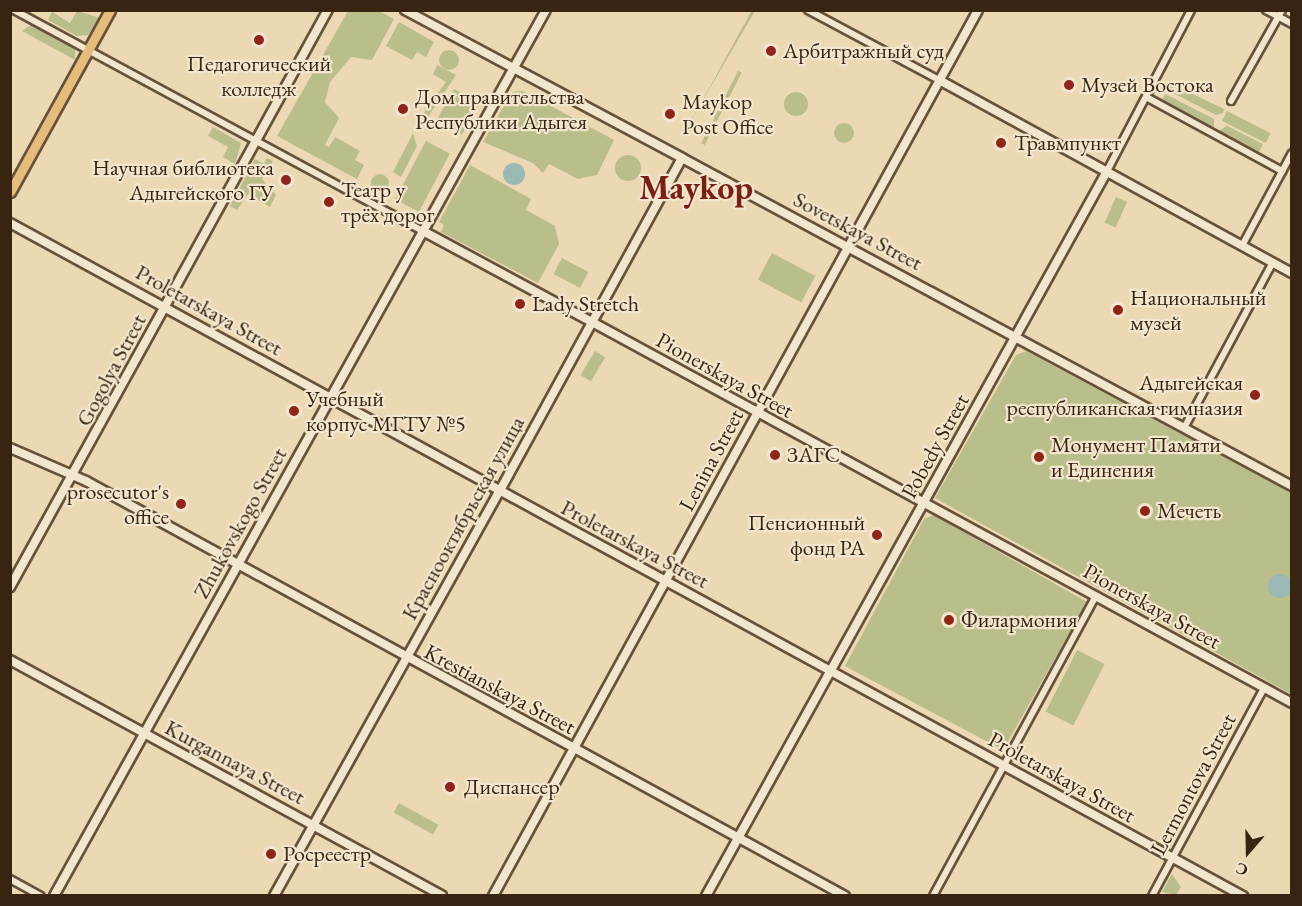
<!DOCTYPE html>
<html>
<head>
<meta charset="utf-8">
<style>
	body { margin:0 }
	#map { position:relative; width:1302px; height:906px; overflow:hidden; background:#ecd8b3; font-family:"EB Garamond",serif }
	div>[style] { position:absolute }
	[style*='--x'] { left:calc(var(--x)*1px); top:calc(var(--y)*1px); width:calc(var(--w)*1px); rotate:calc(var(--a)*1deg) }
	.green>* { inset:0; background:#b9be8b; transform-origin:0 0 }
	.round { border-radius:50% }
	.water>* { inset:0; background:#9ab8b4 }
	.roads { filter:drop-shadow(2px 0 #66513a) drop-shadow(-2px 0 #66513a) drop-shadow(0 2px #66513a) drop-shadow(0 -2px #66513a) }
	.minor>* { height:6px; margin:-3px; padding:0 3px; transform-origin:3px; border-radius:3px; background:#f3e6ce }
	.tertiary>* { height:8px; margin:-4px; padding:0 4px; transform-origin:4px; border-radius:4px; background:#f3e6ce }
	.secondary>* { height:8px; margin:-4px; padding:0 4px; transform-origin:4px; border-radius:4px; background:#f3e6ce }
	.primary>* { height:9px; margin:-4.5px; padding:0 4.5px; transform-origin:4.5px; border-radius:4.5px; background:#e6bc7a }
	.dots>* { width:16px; height:16px; translate:-50% -50%; box-sizing:border-box; border:3px solid #f3e6ce; border-radius:50% }
	span { translate:-50% -50%; white-space:nowrap; text-align:center; line-height:1.15; -webkit-text-stroke:4.5px #f3e6ce; paint-order:stroke }
	.poi-label { font-size:22px; color:#392411 }
	.left { translate:0 -50%; text-align:left }
	.right { translate:-100% -50%; text-align:right }
	.street-label { font-size:22px; color:#392411 }
	.town-label { font-size:34px; color:#7a1f14; font-weight:700 }
	.frame { position:absolute; inset:0; border:12px solid #392411; pointer-events:none }
	.north { position:absolute; left:1218px; top:822px; width:60px; height:60px; -webkit-text-stroke:4px #f3e6ce; paint-order:stroke; rotate:200deg; font-size:16px; font-weight:700; line-height:24px; text-align:center; color:#392411 }
	.north::after { content:''; display:block; margin:auto; width:21px; height:27px; background:#392411; clip-path:polygon(50% 0,100% 100%,50% 72%,0 100%) }
</style>
</head>
<body>
<div id="map">
	<div class="green">
		<div style="clip-path:polygon(752px 10px,755px 11px,683px 134px,689px 125px)"></div>
		<div style="clip-path:polygon(77px 11px,100px 18px,88px 35px,77px 36px,48px 20px,52px 12px,70px 23px)"></div>
		<div style="clip-path:polygon(348px 11px,379px 11px,394px 19px,372px 60px,351px 57px,330px 82px,325px 102px,339px 118px,325px 145px,329px 147px,335px 137px,360px 151px,355px 160px,364px 165px,357px 179px,277px 136px)"></div>
		<div style="clip-path:polygon(399px 22px,434px 42px,426px 57px,417px 52px,412px 60px,386px 46px)"></div>
		<div style="clip-path:polygon(32px 24px,75px 49px,75px 60px,22px 31px)"></div>
		<div class="round" style="left:439px;top:50px;width:20px;height:20px"></div>
		<div style="clip-path:polygon(437px 65px,456px 75px,428px 117px,423px 114px,446px 82px,433px 74px)"></div>
		<div style="left:738px;top:71px;width:4px;height:81px;rotate:27deg"></div>
		<div style="clip-path:polygon(1170px 83px,1224px 109px,1223px 113px,1216px 115px,1167px 90px)"></div>
		<div style="left:454px;top:89px;width:29px;height:36px;rotate:29deg"></div>
		<div style="clip-path:polygon(523px 91px,614px 140px,597px 175px,578px 179px,549px 164px,543px 173px,533px 163px,483px 142px,512px 92px)"></div>
		<div class="round" style="left:784px;top:92px;width:24px;height:24px"></div>
		<div style="clip-path:polygon(1165px 94px,1214px 119px,1214px 131px,1161px 102px)"></div>
		<div style="left:1227px;top:111px;width:49px;height:11px;rotate:27deg"></div>
		<div class="round" style="left:834px;top:123px;width:20px;height:20px"></div>
		<div style="clip-path:polygon(1227px 126px,1263px 144px,1258px 154px,1217px 132px)"></div>
		<div style="clip-path:polygon(213px 127px,241px 143px,235px 164px,223px 157px,228px 147px,208px 136px)"></div>
		<div style="clip-path:polygon(413px 133px,417px 146px,401px 177px,393px 172px)"></div>
		<div style="left:426px;top:141px;width:27px;height:66px;rotate:28deg"></div>
		<div class="round" style="left:615px;top:155px;width:26px;height:26px"></div>
		<div style="clip-path:polygon(267px 158px,273px 161px,262px 179px,276px 195px,270px 207px,248px 194px,237px 210px,230px 206px,255px 159px,264px 164px)"></div>
		<div style="clip-path:polygon(470px 165px,531px 199px,526px 210px,555px 226px,559px 244px,538px 283px,441px 232px,444px 225px,439px 222px)"></div>
		<div class="round" style="left:371px;top:174px;width:18px;height:18px"></div>
		<div style="left:1116px;top:197px;width:12px;height:28px;rotate:24deg"></div>
		<div style="left:772px;top:253px;width:49px;height:30px;rotate:28deg"></div>
		<div style="left:562px;top:258px;width:30px;height:18px;rotate:28deg"></div>
		<div style="left:595px;top:351px;width:12px;height:28px;rotate:31deg"></div>
		<div style="clip-path:polygon(1026px 351px,1291px 493px,1291px 694px,935px 498px,1016px 355px)"></div>
		<div style="clip-path:polygon(934px 515px,1087px 602px,1003px 750px,845px 666px,924px 519px)"></div>
		<div style="left:1077px;top:650px;width:31px;height:69px;rotate:27deg"></div>
		<div style="left:399px;top:803px;width:45px;height:11px;rotate:29deg"></div>
		<div style="clip-path:polygon(1172px 874px,1181px 887px,1176px 895px,1162px 892px)"></div>
	</div>
	<div class="water">
		<div class="round" style="left:503px;top:163px;width:22px;height:22px"></div>
		<div class="round" style="left:1268px;top:574px;width:24px;height:24px"></div>
	</div>
	<div class="roads">
		<div class="minor">
			<div style="--x:14;--y:10;--w:465;--a:28.4"></div>
			<div style="--x:808;--y:10;--w:151;--a:28.1"></div>
			<div style="--x:1266;--y:10;--w:30;--a:28"></div>
			<div style="--x:1148;--y:98;--w:153;--a:28.6"></div>
			<div style="--x:1231;--y:101;--w:104;--a:-60.7"></div>
			<div style="--x:1107;--y:171;--w:182;--a:-62.4"></div>
			<div style="--x:1243;--y:244;--w:103;--a:-61.7"></div>
			<div style="--x:1184;--y:428;--w:188;--a:-61.8"></div>
			<div style="--x:10;--y:879;--w:35;--a:29"></div>
			<div style="--x:933;--y:896;--w:341;--a:-61.5"></div>
			<div style="--x:1152;--y:896;--w:236;--a:-61.7"></div>
		</div>
		<div class="tertiary">
			<div style="--x:941;--y:81;--w:400;--a:28.7"></div>
			<div style="--x:682;--y:158;--w:693;--a:28.27"></div>
			<div style="--x:423;--y:231;--w:192;--a:28.3"></div>
			<div style="--x:10;--y:448;--w:83;--a:23.5"></div>
			<div style="--x:86;--y:481;--w:865;--a:28.67"></div>
			<div style="--x:10;--y:587;--w:321;--a:-61.1"></div>
			<div style="--x:10;--y:660;--w:492;--a:28.6"></div>
			<div style="--x:54;--y:896;--w:1013;--a:-60.96"></div>
			<div style="--x:274;--y:896;--w:462;--a:-60.9"></div>
			<div style="--x:493;--y:896;--w:1010;--a:-61.3"></div>
			<div style="--x:706;--y:896;--w:829;--a:-61.05"></div>
		</div>
		<div class="secondary">
			<div style="--x:405;--y:10;--w:314;--a:28.1"></div>
			<div style="--x:682;--y:158;--w:381;--a:118.7"></div>
			<div style="--x:10;--y:223;--w:1405;--a:28.63"></div>
			<div style="--x:165;--y:306;--w:338;--a:-61.2"></div>
			<div style="--x:592;--y:322;--w:797;--a:28.56"></div>
		</div>
		<div class="primary">
			<div style="--x:10;--y:192;--w:208;--a:-61.2"></div>
		</div>
	</div>
	<div class="dots">
		<div style="left:259px;top:40px;background:#8f2418"></div>
		<div style="left:771px;top:51px;background:#8f2418"></div>
		<div style="left:1069px;top:85px;background:#8f2418"></div>
		<div style="left:403px;top:109px;background:#8f2418"></div>
		<div style="left:670px;top:114px;background:#8f2418"></div>
		<div style="left:1001px;top:143px;background:#8f2418"></div>
		<div style="left:286px;top:180px;background:#8f2418"></div>
		<div style="left:329px;top:202px;background:#8f2418"></div>
		<div style="left:520px;top:304px;background:#8f2418"></div>
		<div style="left:1118px;top:310px;background:#8f2418"></div>
		<div style="left:1255px;top:395px;background:#8f2418"></div>
		<div style="left:294px;top:411px;background:#8f2418"></div>
		<div style="left:775px;top:455px;background:#8f2418"></div>
		<div style="left:1039px;top:457px;background:#8f2418"></div>
		<div style="left:181px;top:504px;background:#8f2418"></div>
		<div style="left:1145px;top:511px;background:#8f2418"></div>
		<div style="left:877px;top:535px;background:#8f2418"></div>
		<div style="left:949px;top:620px;background:#8f2418"></div>
		<div style="left:450px;top:787px;background:#8f2418"></div>
		<div style="left:271px;top:854px;background:#8f2418"></div>
	</div>
	<div class="poi-label">
		<span class="left" style="left:783px;top:51px">Арбитражный суд</span>
		<span style="left:259px;top:76px">Педагогический<br>колледж</span>
		<span class="left" style="left:1081px;top:85px">Музей Востока</span>
		<span class="left" style="left:415px;top:109px">Дом правительства<br>Республики Адыгея</span>
		<span class="left" style="left:682px;top:114px">Maykop<br>Post Office</span>
		<span class="left" style="left:1014px;top:143px">Травмпункт</span>
		<span class="right" style="left:274px;top:180px">Научная библиотека<br>Адыгейского ГУ</span>
		<span class="left" style="left:341px;top:202px">Театр у<br>трёх дорог</span>
		<span class="left" style="left:1130px;top:310px">Национальный<br>музей</span>
		<span class="left" style="left:532px;top:304px">Lady Stretch</span>
		<span class="right" style="left:1243px;top:395px">Адыгейская<br>республиканская гимназия</span>
		<span class="left" style="left:306px;top:411px">Учебный<br>корпус МГТУ №5</span>
		<span class="left" style="left:1051px;top:457px">Монумент Памяти<br>и Единения</span>
		<span class="left" style="left:787px;top:455px">ЗАГС</span>
		<span class="right" style="left:169px;top:504px">prosecutor's<br>office</span>
		<span class="left" style="left:1157px;top:511px">Мечеть</span>
		<span class="right" style="left:865px;top:535px">Пенсионный<br>фонд РА</span>
		<span class="left" style="left:961px;top:620px">Филармония</span>
		<span class="left" style="left:464px;top:787px">Диспансер</span>
		<span class="left" style="left:283px;top:854px">Росреестр</span>
	</div>
	<div class="street-label">
		<span style="left:858px;top:231px;rotate:28deg">Sovetskaya Street</span>
		<span style="left:209px;top:310px;rotate:29deg">Proletarskaya Street</span>
		<span style="left:111px;top:370px;rotate:-62deg">Gogolya Street</span>
		<span style="left:725px;top:375px;rotate:29deg">Pionerskaya Street</span>
		<span style="left:935px;top:446px;rotate:-61deg">Pobedy Street</span>
		<span style="left:711px;top:460px;rotate:-62deg">Lenina Street</span>
		<span style="left:463px;top:518px;rotate:-61deg">Краснооктябрьская улица</span>
		<span style="left:240px;top:523px;rotate:-61deg">Zhukovskogo Street</span>
		<span style="left:635px;top:544px;rotate:28deg">Proletarskaya Street</span>
		<span style="left:1152px;top:606px;rotate:29deg">Pionerskaya Street</span>
		<span style="left:500px;top:689px;rotate:28deg">Krestianskaya Street</span>
		<span style="left:235px;top:762px;rotate:28deg">Kurgannaya Street</span>
		<span style="left:1062px;top:777px;rotate:29deg">Proletarskaya Street</span>
		<span style="left:1193px;top:784px;rotate:-62deg">Lermontova Street</span>
	</div>
	<div class="town-label">
		<span style="left:696px;top:188px">Maykop</span>
	</div>
	<div class="frame"></div>
	<div class="north">С</div>
</div>
</body>
</html>
